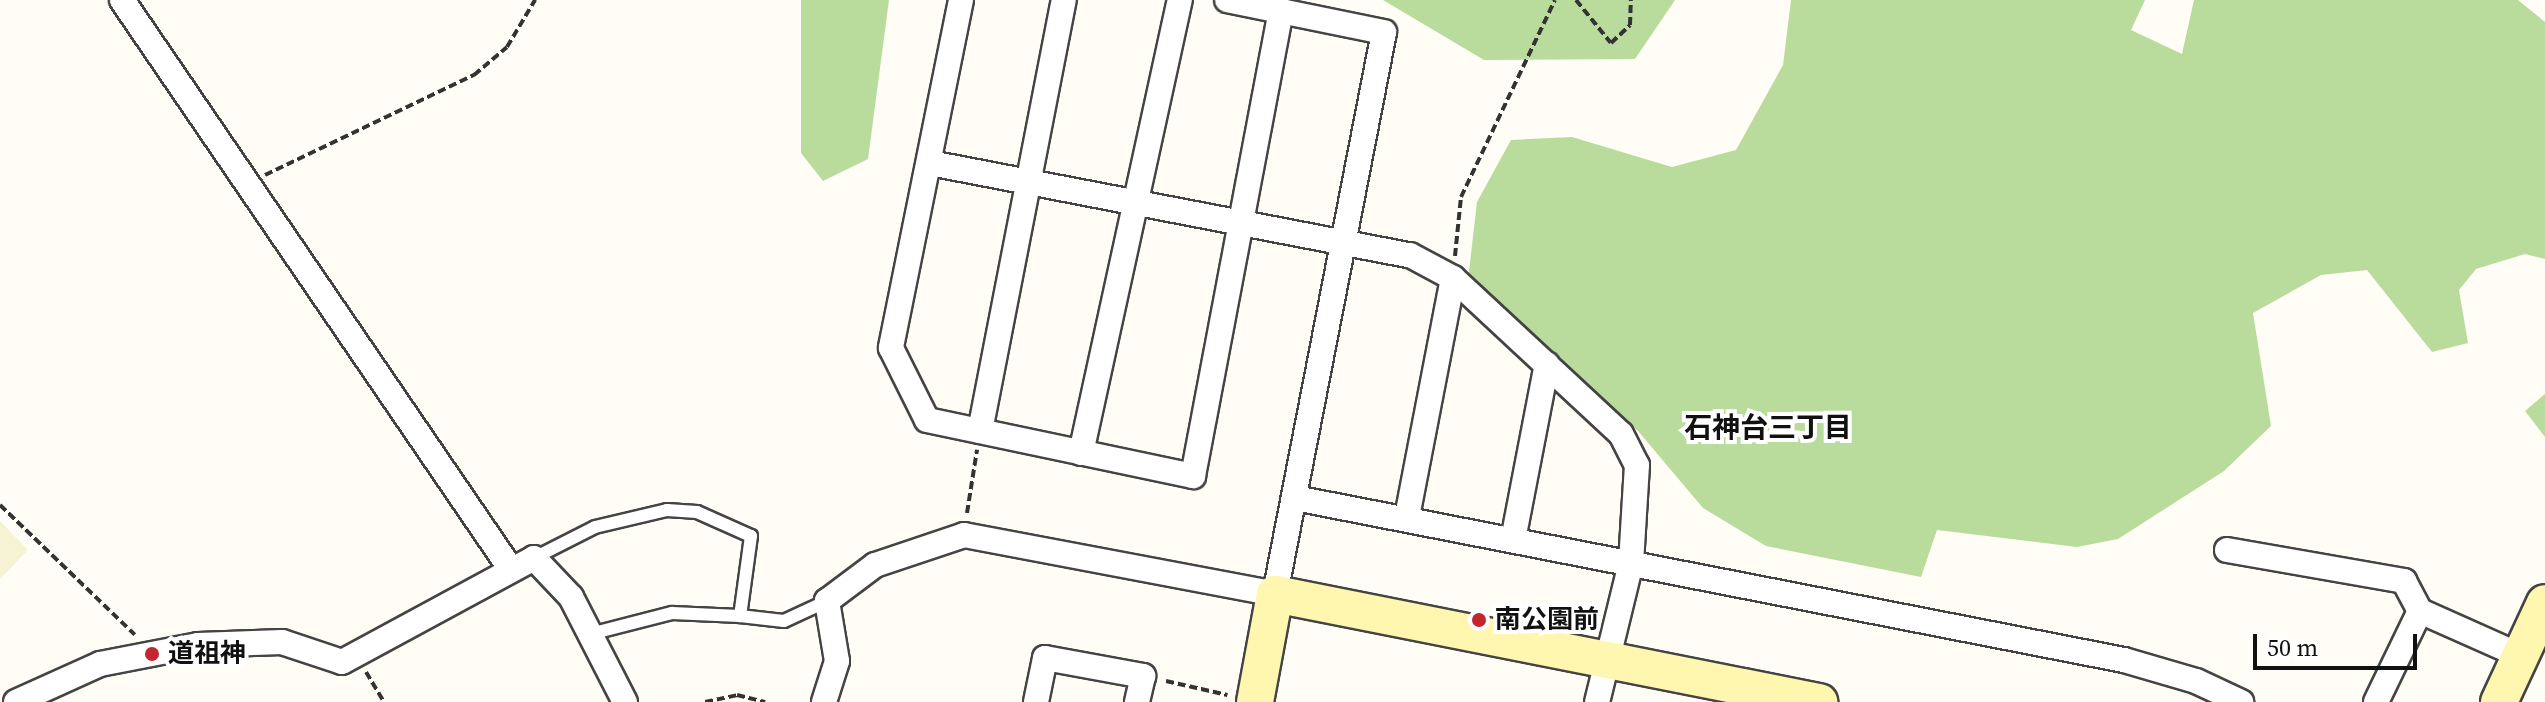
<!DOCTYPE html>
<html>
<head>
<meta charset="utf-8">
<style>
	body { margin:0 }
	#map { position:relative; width:2545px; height:702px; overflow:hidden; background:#fffdf5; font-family:"Source Serif 4","Noto Sans JP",serif }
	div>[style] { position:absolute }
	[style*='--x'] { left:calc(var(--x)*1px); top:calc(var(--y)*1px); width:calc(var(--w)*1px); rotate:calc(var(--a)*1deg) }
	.farmland>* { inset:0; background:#f6f3d4 }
	.forest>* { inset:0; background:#b9dc9c }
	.path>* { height:4px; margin-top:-2px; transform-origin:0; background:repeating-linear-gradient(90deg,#333 0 8px,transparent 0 12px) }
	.roads { filter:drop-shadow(2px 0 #444) drop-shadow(-2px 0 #444) drop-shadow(0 2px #444) drop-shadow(0 -2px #444) }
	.lane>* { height:12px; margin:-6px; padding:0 6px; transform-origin:6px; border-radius:6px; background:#fff }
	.street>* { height:24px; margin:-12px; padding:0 12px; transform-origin:12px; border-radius:12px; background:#fff }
	.secondary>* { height:36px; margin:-18px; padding:0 18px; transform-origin:18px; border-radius:18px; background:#fff6b0 }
	.dots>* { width:22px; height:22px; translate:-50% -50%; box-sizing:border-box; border:4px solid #fff; border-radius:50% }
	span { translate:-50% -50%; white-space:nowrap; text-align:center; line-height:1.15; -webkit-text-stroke:8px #fff; paint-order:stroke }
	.poi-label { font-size:26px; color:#111; font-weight:700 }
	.left { translate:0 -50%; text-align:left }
	.neighbourhood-label { font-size:28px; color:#111; font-weight:700 }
	.scale { position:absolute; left:2253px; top:634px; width:164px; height:36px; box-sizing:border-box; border:4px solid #111; border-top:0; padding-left:10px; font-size:24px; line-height:28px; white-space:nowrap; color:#111; -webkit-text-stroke:6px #fff; paint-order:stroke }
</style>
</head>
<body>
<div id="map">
	<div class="farmland">
		<div style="clip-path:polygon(0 521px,28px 550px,0 579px)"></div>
	</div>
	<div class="forest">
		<div style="clip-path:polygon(801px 0,889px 0,868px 159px,823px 181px,801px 153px)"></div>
		<div style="clip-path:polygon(1383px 0,1675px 0,1635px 59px,1484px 60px)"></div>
		<div style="clip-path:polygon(1791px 0,2145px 0,2131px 30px,2182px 54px,2194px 0,2518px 0,2545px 22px,2545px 259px,2525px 254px,2476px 269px,2459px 290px,2468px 343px,2432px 352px,2367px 270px,2321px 275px,2253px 313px,2271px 426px,2224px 471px,2118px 539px,2077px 547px,1937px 530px,1921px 577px,1766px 546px,1703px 508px,1638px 431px,1468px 280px,1477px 202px,1511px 140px,1572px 137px,1672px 167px,1736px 150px,1783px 65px)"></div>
		<div style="clip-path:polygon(2545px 394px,2545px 437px,2525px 411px)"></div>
	</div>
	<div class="path">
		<div style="--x:1576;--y:0;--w:55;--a:50.9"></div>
		<div style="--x:1611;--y:43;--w:26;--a:-43"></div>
		<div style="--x:1630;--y:25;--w:25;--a:-88"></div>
		<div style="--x:265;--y:175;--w:232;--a:-25.6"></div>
		<div style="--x:474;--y:75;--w:43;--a:-40.3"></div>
		<div style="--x:507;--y:47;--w:55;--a:-59.2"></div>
		<div style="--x:1455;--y:256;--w:59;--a:-84.2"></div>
		<div style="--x:1461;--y:197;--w:218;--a:-64.5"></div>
		<div style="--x:0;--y:505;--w:187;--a:43.9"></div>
		<div style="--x:967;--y:513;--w:64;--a:-81"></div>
		<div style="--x:366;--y:672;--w:35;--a:59"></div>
		<div style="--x:1166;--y:681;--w:63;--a:12.9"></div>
		<div style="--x:705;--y:702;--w:33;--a:-12"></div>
		<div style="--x:737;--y:695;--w:29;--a:14"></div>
	</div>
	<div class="roads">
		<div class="lane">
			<div style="--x:534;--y:558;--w:68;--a:-26.9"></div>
			<div style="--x:595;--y:527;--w:74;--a:-13.3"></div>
			<div style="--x:667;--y:510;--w:30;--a:4"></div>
			<div style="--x:697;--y:512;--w:59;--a:24"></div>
			<div style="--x:751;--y:536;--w:81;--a:97.8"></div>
			<div style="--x:740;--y:616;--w:44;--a:6.5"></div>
			<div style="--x:784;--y:621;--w:47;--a:-24.9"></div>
			<div style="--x:590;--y:634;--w:85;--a:-14.4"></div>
			<div style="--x:672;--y:613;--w:68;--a:2.5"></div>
		</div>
		<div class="street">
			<div style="--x:122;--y:0;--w:688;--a:55.66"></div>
			<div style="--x:961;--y:0;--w:355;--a:101.4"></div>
			<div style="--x:891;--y:348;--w:80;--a:63.4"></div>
			<div style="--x:927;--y:420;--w:272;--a:11.9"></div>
			<div style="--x:1193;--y:476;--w:474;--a:-79.3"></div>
			<div style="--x:930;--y:163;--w:489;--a:10.9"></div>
			<div style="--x:1410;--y:255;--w:49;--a:28.1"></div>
			<div style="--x:1453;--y:278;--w:229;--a:42.9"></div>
			<div style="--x:1621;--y:434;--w:35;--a:63"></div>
			<div style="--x:1637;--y:465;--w:98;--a:93.5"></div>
			<div style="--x:1631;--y:563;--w:143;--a:103.7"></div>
			<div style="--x:980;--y:431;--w:439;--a:-79"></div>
			<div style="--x:1081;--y:453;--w:464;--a:-77.7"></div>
			<div style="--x:1295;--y:498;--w:845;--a:11.06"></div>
			<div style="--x:2124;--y:660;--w:75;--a:16.3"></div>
			<div style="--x:2196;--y:681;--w:50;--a:25"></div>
			<div style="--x:1407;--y:517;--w:243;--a:-79.1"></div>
			<div style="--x:1513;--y:540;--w:179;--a:-79.1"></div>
			<div style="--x:2227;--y:550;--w:180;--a:9.9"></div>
			<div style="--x:2404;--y:581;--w:34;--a:62"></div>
			<div style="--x:16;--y:702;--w:92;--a:-24.3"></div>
			<div style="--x:100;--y:664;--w:100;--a:-11"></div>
			<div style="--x:198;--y:645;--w:84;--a:-2"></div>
			<div style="--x:282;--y:642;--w:63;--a:18.4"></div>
			<div style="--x:342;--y:662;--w:218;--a:-28.4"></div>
			<div style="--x:534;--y:558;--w:54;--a:46.5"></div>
			<div style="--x:571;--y:597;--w:118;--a:62.8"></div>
			<div style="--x:824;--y:702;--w:43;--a:-72.4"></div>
			<div style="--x:837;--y:661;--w:61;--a:-99.5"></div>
			<div style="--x:827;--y:601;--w:60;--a:-36.9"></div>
			<div style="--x:875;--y:565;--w:94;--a:-18.6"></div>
			<div style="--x:964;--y:535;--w:317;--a:10.7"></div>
			<div style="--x:1275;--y:594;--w:572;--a:-79.02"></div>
			<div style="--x:1384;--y:32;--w:160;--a:-168.5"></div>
			<div style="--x:1036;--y:702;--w:45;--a:-78.4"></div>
			<div style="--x:1045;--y:658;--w:100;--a:10.4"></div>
			<div style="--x:1143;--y:676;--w:27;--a:103"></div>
			<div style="--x:2376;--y:702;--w:101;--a:-64.2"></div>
			<div style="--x:2420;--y:611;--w:111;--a:24"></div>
		</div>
		<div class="secondary">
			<div style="--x:1255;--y:702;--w:110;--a:-79.5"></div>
			<div style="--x:1275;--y:594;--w:555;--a:11.23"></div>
			<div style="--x:2499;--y:702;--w:109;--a:-65.1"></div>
		</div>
	</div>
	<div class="dots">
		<div style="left:1479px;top:620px;background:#c4262e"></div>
		<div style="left:152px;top:654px;background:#c4262e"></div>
	</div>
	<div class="poi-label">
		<span class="left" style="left:1495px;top:620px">南公園前</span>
		<span class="left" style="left:168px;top:654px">道祖神</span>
	</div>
	<div class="neighbourhood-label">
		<span style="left:1768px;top:427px">石神台三丁目</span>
	</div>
	<div class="scale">50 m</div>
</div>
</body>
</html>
